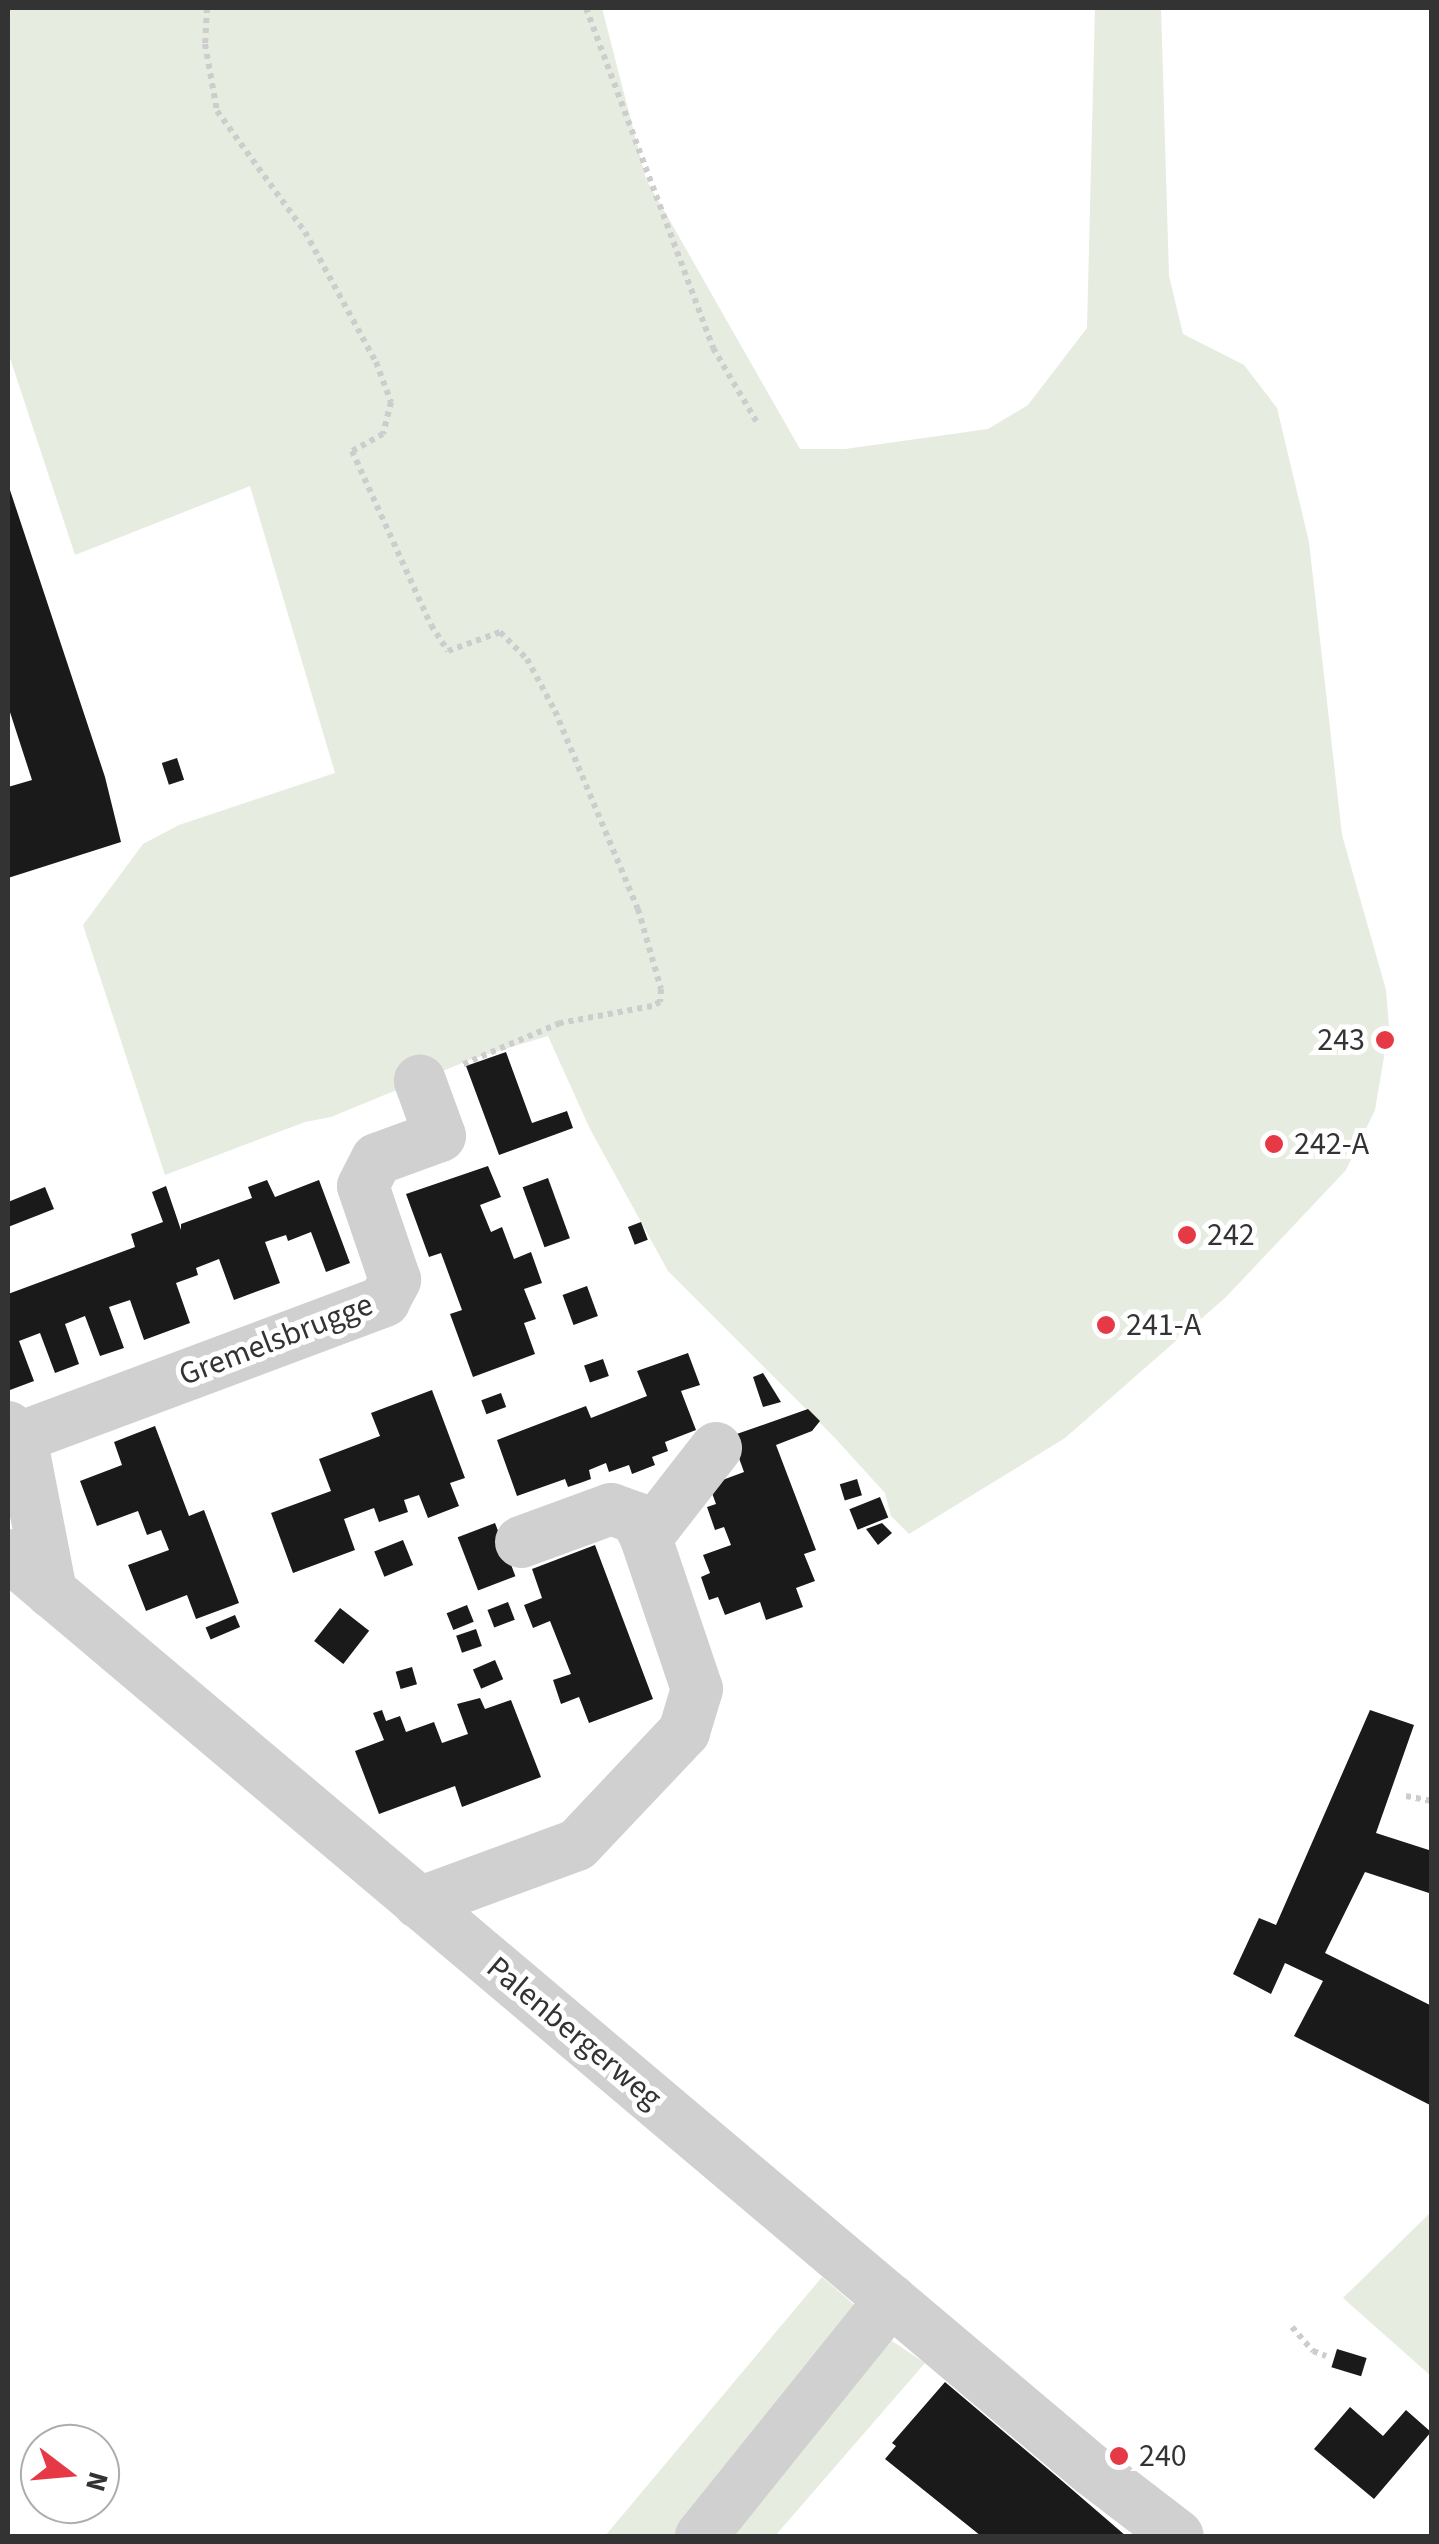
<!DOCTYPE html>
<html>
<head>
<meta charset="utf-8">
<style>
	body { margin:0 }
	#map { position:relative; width:1439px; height:2544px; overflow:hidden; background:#fff; font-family:"Source Sans 3",sans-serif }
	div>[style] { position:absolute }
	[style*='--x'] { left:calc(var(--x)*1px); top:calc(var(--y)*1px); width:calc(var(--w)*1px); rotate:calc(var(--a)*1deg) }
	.green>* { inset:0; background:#e6ecdf }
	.building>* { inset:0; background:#1a1a1a; transform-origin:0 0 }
	.path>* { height:6px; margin-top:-3px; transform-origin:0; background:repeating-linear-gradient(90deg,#cdcdcd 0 5px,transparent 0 10px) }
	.minor>* { height:52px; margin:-26px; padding:0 26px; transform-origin:26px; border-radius:26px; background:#d0d0d0 }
	.dots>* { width:28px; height:28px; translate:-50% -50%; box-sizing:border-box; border:5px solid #fff; border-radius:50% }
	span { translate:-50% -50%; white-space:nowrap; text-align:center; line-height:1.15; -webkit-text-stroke:10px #fff; paint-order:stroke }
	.poi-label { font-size:32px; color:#333 }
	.right { translate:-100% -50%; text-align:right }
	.left { translate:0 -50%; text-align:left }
	.street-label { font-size:32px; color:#333 }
	.frame { position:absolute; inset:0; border:10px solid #333; pointer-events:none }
	.north { position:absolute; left:20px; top:2424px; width:100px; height:100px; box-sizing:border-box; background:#fff; border:2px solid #adadad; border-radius:50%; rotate:106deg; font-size:28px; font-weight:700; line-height:40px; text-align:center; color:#333 }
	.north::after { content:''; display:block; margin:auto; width:35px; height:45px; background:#e63946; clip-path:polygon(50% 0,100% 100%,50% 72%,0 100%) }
</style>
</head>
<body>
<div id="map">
	<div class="green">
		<div style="clip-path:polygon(8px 8px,602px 8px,646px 179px,800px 449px,845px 449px,988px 429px,1028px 405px,1087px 328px,1095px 8px,1161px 8px,1169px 276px,1183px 334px,1244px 365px,1277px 408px,1309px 542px,1342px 835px,1386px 990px,1389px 1027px,1375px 1110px,1346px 1170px,1226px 1297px,1065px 1438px,909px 1534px,891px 1516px,885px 1493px,834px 1437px,668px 1271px,590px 1129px,548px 1036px,472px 1059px,331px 1117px,305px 1122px,165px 1175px,83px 925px,143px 844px,179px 825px,335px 773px,250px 486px,75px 555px,8px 352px)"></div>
		<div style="clip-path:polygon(1431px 2212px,1431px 2376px,1343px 2298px)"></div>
		<div style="clip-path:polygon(822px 2277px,859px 2309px,689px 2536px,605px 2536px)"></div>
		<div style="clip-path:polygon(886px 2337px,925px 2363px,775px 2536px,715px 2536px)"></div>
	</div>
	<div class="building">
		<div style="clip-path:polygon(8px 484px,105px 777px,121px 842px,8px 878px,8px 787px,32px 780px,8px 706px)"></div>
		<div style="left:177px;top:758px;width:23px;height:16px;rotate:72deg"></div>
		<div style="clip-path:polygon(506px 1052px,532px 1123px,567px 1111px,573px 1128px,499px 1155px,466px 1066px)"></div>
		<div style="clip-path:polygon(488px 1166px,501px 1197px,480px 1205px,491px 1232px,502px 1227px,514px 1259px,531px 1252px,542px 1283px,524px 1289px,536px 1319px,524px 1323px,535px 1354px,473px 1377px,450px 1314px,462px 1310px,441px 1253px,429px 1257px,406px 1194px)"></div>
		<div style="left:548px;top:1178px;width:64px;height:27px;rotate:70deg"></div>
		<div style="clip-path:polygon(267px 1180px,275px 1197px,319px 1180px,350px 1263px,326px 1272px,311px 1232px,288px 1241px,286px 1235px,265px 1242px,280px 1283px,234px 1300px,219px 1259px,196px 1268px,198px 1275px,176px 1283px,190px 1323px,144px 1340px,130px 1300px,109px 1307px,124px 1348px,100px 1356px,85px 1316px,65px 1324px,79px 1364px,55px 1373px,40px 1333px,19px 1341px,34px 1381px,10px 1390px,8px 1294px,135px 1247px,131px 1234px,163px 1222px,152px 1192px,166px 1186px,181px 1230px,181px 1224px,252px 1198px,248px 1187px)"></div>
		<div style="clip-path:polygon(45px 1187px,54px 1209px,8px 1227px,8px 1202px)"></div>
		<div style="left:641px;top:1222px;width:19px;height:14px;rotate:69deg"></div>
		<div style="left:587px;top:1286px;width:32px;height:26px;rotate:70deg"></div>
		<div style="clip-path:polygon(688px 1353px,700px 1385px,681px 1391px,696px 1430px,665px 1442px,668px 1451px,652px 1457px,655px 1465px,632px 1474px,629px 1465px,609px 1472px,606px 1463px,589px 1470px,591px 1479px,580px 1483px,568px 1487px,565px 1479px,517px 1496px,497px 1440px,586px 1406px,591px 1418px,647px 1396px,637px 1371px)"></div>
		<div style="left:603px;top:1359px;width:18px;height:20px;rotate:71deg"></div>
		<div style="clip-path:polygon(763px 1373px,781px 1402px,763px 1407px,753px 1377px)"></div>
		<div style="clip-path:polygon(432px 1390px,465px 1478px,450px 1483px,459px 1506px,428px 1518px,419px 1495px,404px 1500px,408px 1512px,379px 1522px,374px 1508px,344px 1519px,355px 1550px,293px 1573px,271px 1513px,331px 1491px,319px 1459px,380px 1436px,371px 1413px)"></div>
		<div style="left:501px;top:1393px;width:15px;height:21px;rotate:70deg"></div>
		<div style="clip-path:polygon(808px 1409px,820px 1421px,812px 1431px,776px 1445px,816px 1550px,804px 1554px,815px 1581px,796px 1588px,803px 1607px,766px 1620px,760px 1602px,725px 1615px,718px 1597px,709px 1600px,701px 1577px,710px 1573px,703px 1555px,731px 1545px,724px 1527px,715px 1530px,707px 1507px,716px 1504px,709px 1485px,744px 1472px,731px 1436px)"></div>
		<div style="clip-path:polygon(155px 1426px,189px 1516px,204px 1510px,239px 1603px,196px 1619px,187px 1595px,146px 1611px,128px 1565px,169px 1550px,161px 1530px,147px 1535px,138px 1511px,97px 1526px,80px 1481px,122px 1465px,114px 1442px)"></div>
		<div style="left:857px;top:1479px;width:17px;height:18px;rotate:73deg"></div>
		<div style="left:880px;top:1497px;width:22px;height:33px;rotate:68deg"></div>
		<div style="left:495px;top:1523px;width:57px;height:40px;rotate:69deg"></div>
		<div style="clip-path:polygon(882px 1523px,892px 1533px,878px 1545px,866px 1529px)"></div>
		<div style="left:403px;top:1540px;width:27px;height:31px;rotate:68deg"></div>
		<div style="clip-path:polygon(595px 1545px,653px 1699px,589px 1723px,579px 1697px,561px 1704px,553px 1680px,571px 1674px,550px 1621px,533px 1628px,524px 1605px,542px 1598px,532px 1569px)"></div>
		<div style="left:508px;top:1602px;width:19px;height:22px;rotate:69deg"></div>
		<div style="left:467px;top:1605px;width:18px;height:22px;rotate:68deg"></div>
		<div style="left:340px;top:1608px;width:37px;height:42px;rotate:38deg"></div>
		<div style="left:235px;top:1615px;width:13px;height:32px;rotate:67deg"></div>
		<div style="left:476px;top:1629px;width:18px;height:21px;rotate:71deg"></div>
		<div style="left:495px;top:1660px;width:21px;height:24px;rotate:67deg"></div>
		<div style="left:412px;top:1667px;width:18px;height:17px;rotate:74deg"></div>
		<div style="clip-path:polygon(480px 1698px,485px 1709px,511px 1700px,541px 1777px,462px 1807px,455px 1786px,379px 1814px,355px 1751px,384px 1740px,373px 1713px,382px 1710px,386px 1721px,400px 1716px,406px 1732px,434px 1722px,442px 1743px,468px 1734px,457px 1704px)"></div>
		<div style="clip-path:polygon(1370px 1710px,1414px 1725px,1376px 1833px,1432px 1851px,1432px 1894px,1365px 1872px,1325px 1953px,1432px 2006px,1432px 2106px,1294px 2036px,1323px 1981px,1285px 1963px,1271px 1994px,1233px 1974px,1259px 1918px,1276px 1925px)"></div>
		<div style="left:1337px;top:2349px;width:31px;height:19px;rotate:17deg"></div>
		<div style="clip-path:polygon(945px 2382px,1061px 2480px,1126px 2536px,981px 2536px,885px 2459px,896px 2446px,892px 2443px)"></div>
		<div style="clip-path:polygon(1350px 2407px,1383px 2436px,1406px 2410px,1431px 2432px,1374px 2499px,1314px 2449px)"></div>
	</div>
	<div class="path">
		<div style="--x:207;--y:8;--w:36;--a:93"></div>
		<div style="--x:205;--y:44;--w:68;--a:79.8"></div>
		<div style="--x:217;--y:111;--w:150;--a:54"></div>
		<div style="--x:305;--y:232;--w:148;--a:61.4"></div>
		<div style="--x:376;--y:362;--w:43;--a:69.4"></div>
		<div style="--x:391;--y:402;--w:33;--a:104"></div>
		<div style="--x:383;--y:434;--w:35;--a:151"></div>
		<div style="--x:352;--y:451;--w:191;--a:65.6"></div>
		<div style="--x:431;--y:625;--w:31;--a:57"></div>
		<div style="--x:448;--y:651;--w:55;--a:-20.1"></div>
		<div style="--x:500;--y:632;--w:38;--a:45"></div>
		<div style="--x:527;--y:659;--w:59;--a:61.7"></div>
		<div style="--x:555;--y:711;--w:215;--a:67.3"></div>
		<div style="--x:638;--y:909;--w:83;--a:74"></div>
		<div style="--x:661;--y:989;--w:13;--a:94"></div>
		<div style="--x:660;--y:1002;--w:9;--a:153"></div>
		<div style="--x:652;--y:1006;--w:94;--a:169.5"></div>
		<div style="--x:560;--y:1023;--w:108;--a:157"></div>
		<div style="--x:586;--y:8;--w:363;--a:69.5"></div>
		<div style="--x:713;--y:348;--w:88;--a:59.4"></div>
		<div style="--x:1406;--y:1796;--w:26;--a:11"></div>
		<div style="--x:1292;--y:2327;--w:32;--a:49"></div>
		<div style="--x:1313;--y:2351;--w:14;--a:21"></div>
	</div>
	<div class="minor">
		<div style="--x:8;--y:1427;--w:16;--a:38"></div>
		<div style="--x:21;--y:1437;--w:158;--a:79"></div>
		<div style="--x:21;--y:1437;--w:388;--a:-20.5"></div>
		<div style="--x:384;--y:1301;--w:24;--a:-62"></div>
		<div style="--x:395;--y:1280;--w:99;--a:-108.8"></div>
		<div style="--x:363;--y:1186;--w:30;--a:-63"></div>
		<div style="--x:377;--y:1159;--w:67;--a:-20.1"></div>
		<div style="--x:440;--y:1136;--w:59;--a:-110"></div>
		<div style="--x:521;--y:1542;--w:96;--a:-20.1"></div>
		<div style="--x:611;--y:1509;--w:27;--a:20"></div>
		<div style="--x:636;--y:1518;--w:22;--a:63"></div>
		<div style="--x:8;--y:1555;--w:1419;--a:40.17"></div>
		<div style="--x:1092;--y:2470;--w:108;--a:37.5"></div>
		<div style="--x:419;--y:1903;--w:168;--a:-20.2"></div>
		<div style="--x:577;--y:1845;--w:156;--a:-46.6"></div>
		<div style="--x:684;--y:1732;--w:45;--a:-73.2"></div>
		<div style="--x:697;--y:1689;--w:159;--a:-108.7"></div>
		<div style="--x:646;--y:1538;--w:114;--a:-52.1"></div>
		<div style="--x:701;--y:2536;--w:303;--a:-51.2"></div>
	</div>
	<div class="dots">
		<div style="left:1385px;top:1040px;background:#e63946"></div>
		<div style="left:1274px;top:1144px;background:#e63946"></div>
		<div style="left:1187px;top:1235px;background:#e63946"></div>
		<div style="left:1106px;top:1325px;background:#e63946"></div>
		<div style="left:1119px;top:2456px;background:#e63946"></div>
	</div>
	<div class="poi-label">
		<span class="right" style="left:1365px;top:1040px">243</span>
		<span class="left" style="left:1294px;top:1144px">242-A</span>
		<span class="left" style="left:1207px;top:1235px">242</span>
		<span class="left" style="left:1126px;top:1325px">241-A</span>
		<span class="left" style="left:1139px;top:2456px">240</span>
	</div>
	<div class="street-label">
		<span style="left:276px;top:1340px;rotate:-21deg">Gremelsbrugge</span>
		<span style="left:574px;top:2033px;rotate:40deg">Palenbergerweg</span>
	</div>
	<div class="frame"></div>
	<div class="north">N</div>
</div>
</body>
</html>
